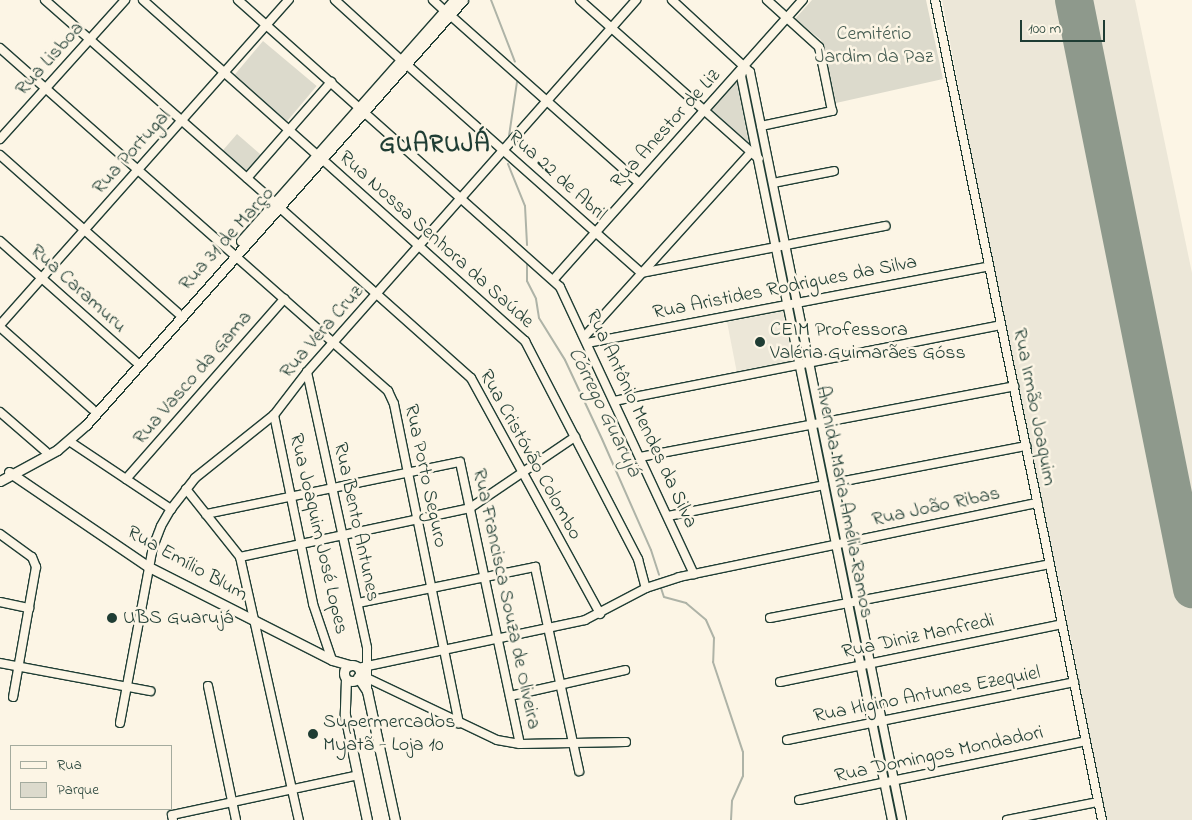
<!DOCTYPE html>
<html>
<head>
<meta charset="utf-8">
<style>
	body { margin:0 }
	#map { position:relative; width:1192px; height:820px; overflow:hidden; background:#fcf5e5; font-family:"Indie Flower",sans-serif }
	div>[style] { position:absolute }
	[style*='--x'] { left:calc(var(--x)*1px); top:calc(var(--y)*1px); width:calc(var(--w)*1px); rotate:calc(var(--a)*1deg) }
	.built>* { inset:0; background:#ece7d8; transform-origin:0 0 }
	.green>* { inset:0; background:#dcdacc; transform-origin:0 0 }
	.stream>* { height:2px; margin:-1px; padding:0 1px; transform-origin:1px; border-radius:1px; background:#aeb3a7 }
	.taxiway>* { height:15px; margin:-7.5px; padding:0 7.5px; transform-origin:7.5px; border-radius:7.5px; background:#8e998c }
	.runway>* { height:38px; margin:-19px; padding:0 19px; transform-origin:19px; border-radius:19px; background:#8e998c }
	.roads { filter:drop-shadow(1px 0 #1f3d34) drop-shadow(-1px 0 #1f3d34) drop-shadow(0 1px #1f3d34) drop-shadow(0 -1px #1f3d34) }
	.minor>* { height:8px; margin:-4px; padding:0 4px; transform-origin:4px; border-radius:4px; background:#fcf5e5 }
	.major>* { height:9px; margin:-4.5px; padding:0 4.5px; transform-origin:4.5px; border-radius:4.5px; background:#fcf5e5 }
	.major>.ring { margin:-4.5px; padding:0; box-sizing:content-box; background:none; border:9px solid #fcf5e5; border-radius:50% }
	.dots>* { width:14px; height:14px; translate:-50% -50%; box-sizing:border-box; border:2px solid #fcf5e5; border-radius:50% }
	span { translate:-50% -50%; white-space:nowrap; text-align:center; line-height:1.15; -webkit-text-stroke:5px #fcf5e5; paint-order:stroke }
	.park-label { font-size:20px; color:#455c52 }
	.street-label { font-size:20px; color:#1f3d34 }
	.poi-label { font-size:20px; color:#1f3d34 }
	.left { translate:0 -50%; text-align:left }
	.water-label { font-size:21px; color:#435a51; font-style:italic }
	.district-label { font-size:25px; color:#1f3d34; font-weight:700; letter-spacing:1px }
	.legend { position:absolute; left:10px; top:745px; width:162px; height:65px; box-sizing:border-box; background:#fcf5e5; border:1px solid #a4ab9e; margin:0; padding:6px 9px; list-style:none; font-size:15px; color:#1f3d34 }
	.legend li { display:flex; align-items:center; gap:10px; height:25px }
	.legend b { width:25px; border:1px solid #a4ab9e }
	.scale { position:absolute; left:1020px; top:20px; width:85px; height:22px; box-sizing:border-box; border:2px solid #1f3d34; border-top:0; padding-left:6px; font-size:15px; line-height:18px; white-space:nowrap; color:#1f3d34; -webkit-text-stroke:4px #fcf5e5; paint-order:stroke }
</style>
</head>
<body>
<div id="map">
	<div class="built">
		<div style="clip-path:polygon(942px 0,1135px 0,1192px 273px,1192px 820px,1106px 820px,1064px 604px,1008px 347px)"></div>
		<div style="left:783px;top:311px;width:53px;height:57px;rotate:79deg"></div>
	</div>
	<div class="green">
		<div style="clip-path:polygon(812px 0,926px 0,943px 79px,836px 103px,821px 40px,795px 19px)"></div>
		<div style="left:263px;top:41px;width:70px;height:46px;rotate:40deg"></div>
		<div style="clip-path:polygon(745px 65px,741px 76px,758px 159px,704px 111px)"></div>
		<div style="left:237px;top:134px;width:37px;height:27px;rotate:41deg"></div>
	</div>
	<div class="stream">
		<div style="--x:491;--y:0;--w:66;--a:68.8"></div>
		<div style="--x:509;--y:136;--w:55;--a:-81.6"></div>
		<div style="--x:508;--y:164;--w:45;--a:68"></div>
		<div style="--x:525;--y:206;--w:39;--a:87"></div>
		<div style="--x:527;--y:262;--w:19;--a:90"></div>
		<div style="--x:527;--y:281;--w:20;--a:63"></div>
		<div style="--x:536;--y:299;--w:19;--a:81"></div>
		<div style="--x:539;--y:318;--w:49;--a:58.2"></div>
		<div style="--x:565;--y:360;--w:87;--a:64.9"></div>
		<div style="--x:602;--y:439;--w:121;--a:66.2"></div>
		<div style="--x:651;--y:550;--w:26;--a:72"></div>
		<div style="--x:661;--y:588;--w:9;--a:72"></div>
		<div style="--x:664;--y:597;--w:23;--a:15"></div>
		<div style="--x:686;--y:603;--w:26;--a:40"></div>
		<div style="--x:706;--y:620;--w:20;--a:66"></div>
		<div style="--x:714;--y:638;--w:24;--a:92"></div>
		<div style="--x:713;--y:662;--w:95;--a:71.6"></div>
		<div style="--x:743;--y:752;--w:24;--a:90"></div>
		<div style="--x:743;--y:776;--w:27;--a:114"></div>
		<div style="--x:732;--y:801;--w:19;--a:93"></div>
	</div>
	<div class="taxiway">
		<div style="--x:1174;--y:500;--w:21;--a:29"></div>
		<div style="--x:1181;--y:533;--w:22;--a:-60"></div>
	</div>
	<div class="runway">
		<div style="--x:1074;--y:0;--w:601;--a:78.67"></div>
	</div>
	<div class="roads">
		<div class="minor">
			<div style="--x:45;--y:0;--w:307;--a:41.4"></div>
			<div style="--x:143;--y:0;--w:233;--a:41.7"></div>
			<div style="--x:238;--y:0;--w:431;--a:41.7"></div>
			<div style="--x:560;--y:287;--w:317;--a:65"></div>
			<div style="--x:335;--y:0;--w:89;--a:42.3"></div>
			<div style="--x:433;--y:0;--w:16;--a:43"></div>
			<div style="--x:580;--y:0;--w:239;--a:41.6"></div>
			<div style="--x:672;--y:0;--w:106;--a:42.7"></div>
			<div style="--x:750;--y:72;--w:763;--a:78.51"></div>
			<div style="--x:935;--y:0;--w:837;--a:78.49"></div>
			<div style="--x:450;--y:15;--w:253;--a:41.6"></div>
			<div style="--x:0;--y:48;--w:518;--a:41.48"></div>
			<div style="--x:388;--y:391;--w:14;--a:65"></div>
			<div style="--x:394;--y:404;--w:326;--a:78.5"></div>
			<div style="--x:406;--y:64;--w:314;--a:41.6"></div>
			<div style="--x:641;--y:273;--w:249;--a:-10.9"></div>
			<div style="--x:745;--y:65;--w:12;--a:110"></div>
			<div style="--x:741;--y:76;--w:759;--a:78.53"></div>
			<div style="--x:761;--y:126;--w:73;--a:-11.9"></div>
			<div style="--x:832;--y:111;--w:65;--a:-101.5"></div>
			<div style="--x:819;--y:47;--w:70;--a:-137.9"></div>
			<div style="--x:0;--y:139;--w:187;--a:-48"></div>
			<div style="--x:0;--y:155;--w:238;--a:41.6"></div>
			<div style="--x:322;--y:159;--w:273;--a:41.9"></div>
			<div style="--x:525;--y:341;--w:246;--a:62.6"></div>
			<div style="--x:638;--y:559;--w:30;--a:75"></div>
			<div style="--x:247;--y:178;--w:128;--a:-48.8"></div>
			<div style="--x:773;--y:183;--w:62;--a:-11.1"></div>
			<div style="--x:279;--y:207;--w:257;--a:41.7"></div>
			<div style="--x:471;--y:378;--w:269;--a:61.3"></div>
			<div style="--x:0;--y:241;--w:181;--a:41.6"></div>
			<div style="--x:554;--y:279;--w:374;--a:-48.3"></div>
			<div style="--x:0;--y:325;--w:435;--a:-48.4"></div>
			<div style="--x:0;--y:327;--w:123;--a:41.7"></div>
			<div style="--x:585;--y:336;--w:248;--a:-47.9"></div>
			<div style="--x:587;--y:343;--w:409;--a:-10.8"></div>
			<div style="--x:307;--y:372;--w:282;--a:77.7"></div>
			<div style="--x:367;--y:648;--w:43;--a:90"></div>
			<div style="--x:614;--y:401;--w:394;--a:-11.1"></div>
			<div style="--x:0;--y:412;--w:60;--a:40.9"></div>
			<div style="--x:274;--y:415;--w:193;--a:78.3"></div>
			<div style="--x:313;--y:604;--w:59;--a:71.3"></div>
			<div style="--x:69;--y:441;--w:123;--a:33.7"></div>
			<div style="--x:640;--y:457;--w:381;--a:-10.7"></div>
			<div style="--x:126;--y:479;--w:240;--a:-48.7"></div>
			<div style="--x:834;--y:483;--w:196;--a:-10.9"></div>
			<div style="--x:186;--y:489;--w:87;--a:51.5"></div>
			<div style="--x:240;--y:557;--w:270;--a:77.4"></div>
			<div style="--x:206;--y:514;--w:259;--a:-11.6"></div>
			<div style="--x:460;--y:462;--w:288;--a:78"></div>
			<div style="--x:668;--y:516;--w:159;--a:-11.2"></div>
			<div style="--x:0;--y:534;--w:39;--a:36"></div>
			<div style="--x:32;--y:557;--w:11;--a:68"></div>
			<div style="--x:36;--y:567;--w:132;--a:100"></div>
			<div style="--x:240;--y:557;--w:235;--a:-12"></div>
			<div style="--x:470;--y:508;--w:127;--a:-34.1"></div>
			<div style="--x:0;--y:602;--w:30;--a:12"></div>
			<div style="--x:358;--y:603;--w:181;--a:-11.5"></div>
			<div style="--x:535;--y:567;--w:209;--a:77.8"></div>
			<div style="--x:770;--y:618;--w:285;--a:-10.9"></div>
			<div style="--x:0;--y:663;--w:153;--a:10.6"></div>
			<div style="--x:358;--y:668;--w:232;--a:-11.9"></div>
			<div style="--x:585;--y:620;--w:69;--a:-27.7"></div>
			<div style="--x:646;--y:588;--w:35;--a:-18"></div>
			<div style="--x:679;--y:577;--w:366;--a:-11.7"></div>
			<div style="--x:365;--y:677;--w:146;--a:25.5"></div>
			<div style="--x:497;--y:740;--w:23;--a:10"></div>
			<div style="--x:520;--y:744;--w:106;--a:-1.1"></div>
			<div style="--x:780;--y:682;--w:288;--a:-11.6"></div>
			<div style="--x:208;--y:686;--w:137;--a:78.2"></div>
			<div style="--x:510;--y:696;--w:118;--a:-12.7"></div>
			<div style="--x:120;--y:723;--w:179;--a:-79.4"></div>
			<div style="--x:153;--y:547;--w:22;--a:-69"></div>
			<div style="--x:161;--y:526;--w:20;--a:-60"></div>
			<div style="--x:171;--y:509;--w:39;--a:-52"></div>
			<div style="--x:195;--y:478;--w:101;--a:-38.6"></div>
			<div style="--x:274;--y:415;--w:54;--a:-52.5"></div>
			<div style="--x:307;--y:372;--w:497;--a:-48.5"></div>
			<div style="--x:787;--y:740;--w:293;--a:-11.4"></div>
			<div style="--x:799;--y:800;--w:293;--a:-11.6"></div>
			<div style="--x:173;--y:820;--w:5;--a:-101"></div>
			<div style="--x:172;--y:815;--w:190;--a:-12.1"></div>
			<div style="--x:1007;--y:820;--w:93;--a:-11.2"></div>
		</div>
		<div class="major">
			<div style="--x:241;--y:241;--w:322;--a:-48.5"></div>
			<div style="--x:9;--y:472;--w:169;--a:34.2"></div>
			<div style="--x:149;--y:567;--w:205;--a:26.9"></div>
			<div style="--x:332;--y:660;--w:19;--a:16"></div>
			<div style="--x:0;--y:481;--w:65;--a:-28.5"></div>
			<div style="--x:57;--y:450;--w:38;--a:-41"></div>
			<div style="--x:86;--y:425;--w:568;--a:-48.43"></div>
			<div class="ring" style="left:344px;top:665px;width:7px;height:7px"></div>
			<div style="--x:358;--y:677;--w:17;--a:57"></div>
			<div style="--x:367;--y:691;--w:132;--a:77.8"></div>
			<div style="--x:346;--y:679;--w:36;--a:92"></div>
			<div style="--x:345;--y:715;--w:107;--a:78.2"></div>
		</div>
	</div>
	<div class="dots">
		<div style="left:760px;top:342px;background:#1f3d34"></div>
		<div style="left:112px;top:618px;background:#1f3d34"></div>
		<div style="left:313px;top:734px;background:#1f3d34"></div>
	</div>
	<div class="park-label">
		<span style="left:874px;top:46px">Cemitério<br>Jardim da Paz</span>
	</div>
	<div class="street-label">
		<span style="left:50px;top:59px;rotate:-48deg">Rua Lisboa</span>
		<span style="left:666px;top:129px;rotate:-48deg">Rua Anestor de Liz</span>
		<span style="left:132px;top:152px;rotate:-48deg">Rua Portugal</span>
		<span style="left:557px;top:176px;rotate:42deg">Rua 22 de Abril</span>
		<span style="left:227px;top:239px;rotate:-48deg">Rua 31 de Março</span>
		<span style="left:436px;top:240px;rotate:42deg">Rua Nossa Senhora da Saúde</span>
		<span style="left:785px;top:288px;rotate:-11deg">Rua Aristides Rodrigues da Silva</span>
		<span style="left:78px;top:289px;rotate:42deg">Rua Caramuru</span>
		<span style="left:322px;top:332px;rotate:-49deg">Rua Vera Cruz</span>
		<span style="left:193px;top:378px;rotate:-49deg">Rua Vasco da Gama</span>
		<span style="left:1034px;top:407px;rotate:79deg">Rua Irmão Joaquim</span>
		<span style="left:641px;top:419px;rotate:65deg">Rua Antônio Mendes da Silva</span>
		<span style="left:530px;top:455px;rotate:61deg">Rua Cristóvão Colombo</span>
		<span style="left:425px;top:476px;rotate:78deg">Rua Porto Seguro</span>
		<span style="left:844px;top:502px;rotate:79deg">Avenida Maria Amélia Ramos</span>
		<span style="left:936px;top:507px;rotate:-12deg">Rua João Ribas</span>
		<span style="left:356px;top:522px;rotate:78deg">Rua Bento Antunes</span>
		<span style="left:318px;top:534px;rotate:77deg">Rua Joaquim José Lopes</span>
		<span style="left:187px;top:564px;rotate:29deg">Rua Emílio Blum</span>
		<span style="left:506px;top:599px;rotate:78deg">Rua Francisca Souza de Oliveira</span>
		<span style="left:918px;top:637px;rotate:-12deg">Rua Diniz Manfredi</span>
		<span style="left:927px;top:695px;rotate:-11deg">Rua Higino Antunes Ezequiel</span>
		<span style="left:939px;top:755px;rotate:-12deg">Rua Domingos Mondadori</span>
	</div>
	<div class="poi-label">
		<span class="left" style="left:770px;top:342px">CEIM Professora<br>Valéria Guimarães Góss</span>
		<span class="left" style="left:123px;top:618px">UBS Guarujá</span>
		<span class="left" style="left:323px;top:734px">Supermercados<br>Myatã - Loja 10</span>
	</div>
	<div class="water-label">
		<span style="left:604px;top:412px;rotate:64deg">Córrego Guarujá</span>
	</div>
	<div class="district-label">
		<span style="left:435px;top:145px">GUARUJÁ</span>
	</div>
	<ul class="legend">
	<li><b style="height:6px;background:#fcf5e5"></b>Rua</li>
	<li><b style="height:14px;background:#dcdacc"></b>Parque</li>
	</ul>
	<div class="scale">100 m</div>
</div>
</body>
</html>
